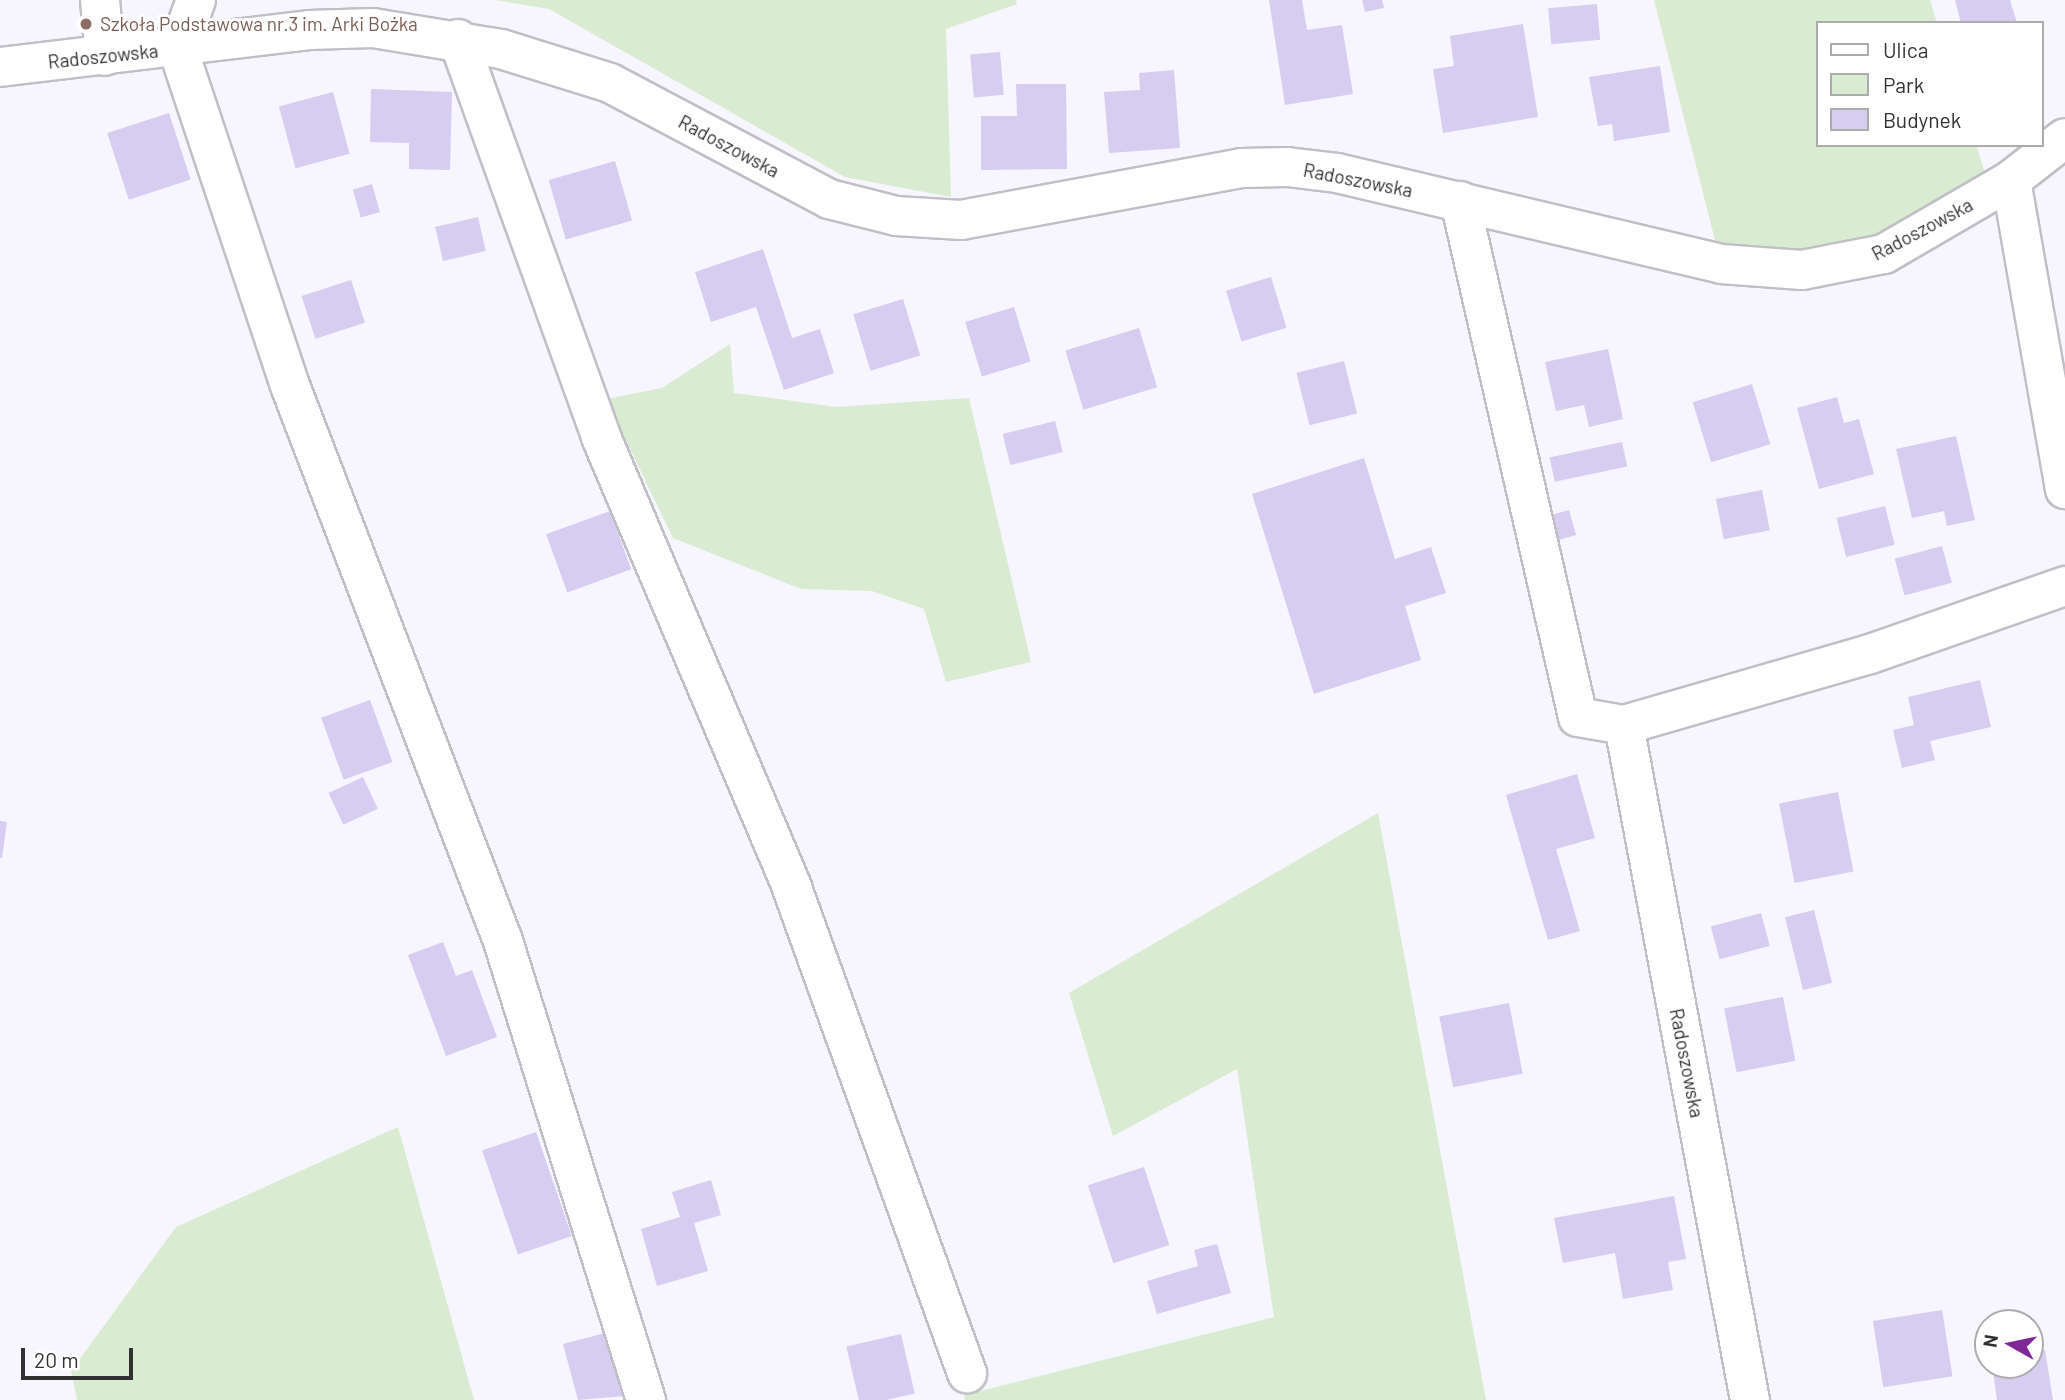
<!DOCTYPE html>
<html>
<head>
<meta charset="utf-8">
<style>
	body { margin:0 }
	#map { position:relative; width:2065px; height:1400px; overflow:hidden; background:#f7f5fd; font-family:Barlow,sans-serif }
	div>[style] { position:absolute }
	[style*='--x'] { left:calc(var(--x)*1px); top:calc(var(--y)*1px); width:calc(var(--w)*1px); rotate:calc(var(--a)*1deg) }
	.green>* { inset:0; background:#d9ecd1 }
	.building>* { inset:0; background:#d6cdf1; transform-origin:0 0 }
	.roads { filter:drop-shadow(2px 0 #c0bfc6) drop-shadow(-2px 0 #c0bfc6) drop-shadow(0 2px #c0bfc6) drop-shadow(0 -2px #c0bfc6) }
	.minor>* { height:38px; margin:-19px; padding:0 19px; transform-origin:19px; border-radius:19px; background:#fff }
	.dots>* { width:19px; height:19px; translate:-50% -50%; box-sizing:border-box; border:4px solid #fff; border-radius:50% }
	span { translate:-50% -50%; white-space:nowrap; text-align:center; line-height:1.15; -webkit-text-stroke:6px #fff; paint-order:stroke }
	.education-label { font-size:19px; color:#785e54 }
	.left { translate:0 -50%; text-align:left }
	.street-label { font-size:19px; color:#313033 }
	.legend { position:absolute; left:1816px; top:21px; width:228px; height:126px; box-sizing:border-box; background:#fff; border:2px solid #adacad; margin:0; padding:9px 12px; list-style:none; font-size:21px; color:#313033 }
	.legend li { display:flex; align-items:center; gap:14px; height:35px }
	.legend b { width:35px; border:2px solid #adacad }
	.north { position:absolute; left:1974px; top:1309px; width:70px; height:70px; box-sizing:border-box; background:#fff; border:2px solid #adacad; border-radius:50%; rotate:279deg; font-size:19px; font-weight:700; line-height:28px; text-align:center; color:#313033 }
	.north::after { content:''; display:block; margin:auto; width:24px; height:32px; background:#7e2795; clip-path:polygon(50% 0,100% 100%,50% 72%,0 100%) }
	.scale { position:absolute; left:21px; top:1348px; width:112px; height:32px; box-sizing:border-box; border:4px solid #313033; border-top:0; padding-left:9px; font-size:21px; line-height:24px; white-space:nowrap; color:#313033; -webkit-text-stroke:5px #fff; paint-order:stroke }
</style>
</head>
<body>
<div id="map">
	<div class="green">
		<div style="clip-path:polygon(495px 0,1016px 0,1017px 4px,946px 29px,951px 197px,845px 177px,549px 9px)"></div>
		<div style="clip-path:polygon(1654px 0,1930px 0,1937px 23px,1818px 23px,1818px 145px,1976px 145px,1991px 191px,1923px 232px,1721px 264px)"></div>
		<div style="clip-path:polygon(730px 344px,734px 393px,837px 407px,969px 398px,1031px 662px,946px 682px,924px 609px,872px 591px,801px 589px,673px 538px,606px 399px,662px 388px)"></div>
		<div style="clip-path:polygon(1378px 813px,1486px 1400px,965px 1400px,964px 1395px,1274px 1317px,1237px 1069px,1113px 1136px,1069px 993px)"></div>
		<div style="clip-path:polygon(398px 1127px,474px 1400px,77px 1400px,71px 1371px,176px 1227px)"></div>
	</div>
	<div class="building">
		<div style="clip-path:polygon(1269px 0,1302px 0,1307px 30px,1342px 25px,1353px 94px,1285px 105px)"></div>
		<div style="clip-path:polygon(1362px 0,1382px 0,1384px 8px,1365px 12px)"></div>
		<div style="clip-path:polygon(1955px 0,2010px 0,2017px 23px,1961px 23px)"></div>
		<div style="left:1597px;top:4px;width:36px;height:49px;rotate:85deg"></div>
		<div style="clip-path:polygon(1523px 24px,1538px 117px,1443px 133px,1433px 69px,1454px 66px,1450px 36px)"></div>
		<div style="left:1000px;top:52px;width:43px;height:30px;rotate:85deg"></div>
		<div style="clip-path:polygon(1660px 66px,1670px 132px,1614px 141px,1612px 124px,1598px 126px,1589px 77px)"></div>
		<div style="clip-path:polygon(1174px 70px,1180px 148px,1109px 153px,1104px 92px,1140px 90px,1139px 73px)"></div>
		<div style="clip-path:polygon(1016px 84px,1066px 84px,1067px 169px,981px 170px,981px 116px,1017px 116px)"></div>
		<div style="clip-path:polygon(371px 89px,452px 92px,450px 170px,409px 169px,409px 143px,370px 142px)"></div>
		<div style="left:333px;top:92px;width:64px;height:56px;rotate:75deg"></div>
		<div style="left:169px;top:113px;width:70px;height:65px;rotate:72deg"></div>
		<div style="left:615px;top:161px;width:62px;height:69px;rotate:74deg"></div>
		<div style="left:372px;top:184px;width:29px;height:20px;rotate:74deg"></div>
		<div style="left:478px;top:217px;width:35px;height:44px;rotate:77deg"></div>
		<div style="clip-path:polygon(763px 249px,792px 338px,820px 329px,834px 373px,784px 390px,756px 307px,711px 322px,695px 272px)"></div>
		<div style="left:1271px;top:277px;width:53px;height:47px;rotate:73deg"></div>
		<div style="left:351px;top:280px;width:45px;height:52px;rotate:72deg"></div>
		<div style="left:903px;top:299px;width:59px;height:52px;rotate:73deg"></div>
		<div style="left:1014px;top:307px;width:57px;height:51px;rotate:73deg"></div>
		<div style="left:1139px;top:328px;width:62px;height:77px;rotate:73deg"></div>
		<div style="clip-path:polygon(1608px 349px,1623px 419px,1589px 427px,1584px 405px,1556px 411px,1545px 362px)"></div>
		<div style="left:1344px;top:361px;width:54px;height:49px;rotate:76deg"></div>
		<div style="left:1752px;top:384px;width:63px;height:62px;rotate:73deg"></div>
		<div style="clip-path:polygon(1837px 397px,1844px 423px,1859px 419px,1874px 474px,1819px 489px,1797px 408px)"></div>
		<div style="left:1055px;top:421px;width:32px;height:54px;rotate:76deg"></div>
		<div style="clip-path:polygon(1956px 436px,1975px 520px,1947px 526px,1944px 511px,1912px 518px,1896px 449px)"></div>
		<div style="left:1622px;top:442px;width:25px;height:74px;rotate:78deg"></div>
		<div style="clip-path:polygon(1364px 458px,1395px 559px,1431px 547px,1446px 593px,1405px 606px,1421px 660px,1314px 694px,1252px 494px)"></div>
		<div style="left:1762px;top:490px;width:41px;height:47px;rotate:79deg"></div>
		<div style="left:1885px;top:506px;width:40px;height:50px;rotate:76deg"></div>
		<div style="left:1569px;top:510px;width:26px;height:20px;rotate:74deg"></div>
		<div style="left:610px;top:511px;width:62px;height:68px;rotate:70deg"></div>
		<div style="left:1942px;top:546px;width:38px;height:49px;rotate:75deg"></div>
		<div style="clip-path:polygon(1980px 680px,1991px 727px,1930px 741px,1935px 760px,1902px 768px,1893px 730px,1914px 725px,1908px 697px)"></div>
		<div style="left:370px;top:700px;width:66px;height:52px;rotate:70deg"></div>
		<div style="clip-path:polygon(1577px 774px,1595px 838px,1556px 849px,1580px 931px,1548px 940px,1506px 795px)"></div>
		<div style="left:363px;top:777px;width:35px;height:38px;rotate:65deg"></div>
		<div style="left:1838px;top:792px;width:81px;height:60px;rotate:79deg"></div>
		<div style="clip-path:polygon(0 821px,7px 822px,2px 858px,0 858px)"></div>
		<div style="left:1814px;top:910px;width:75px;height:30px;rotate:76deg"></div>
		<div style="left:1761px;top:913px;width:34px;height:52px;rotate:75deg"></div>
		<div style="clip-path:polygon(443px 942px,456px 976px,472px 970px,497px 1037px,446px 1056px,408px 955px)"></div>
		<div style="left:1783px;top:997px;width:65px;height:60px;rotate:79deg"></div>
		<div style="left:1509px;top:1003px;width:72px;height:71px;rotate:79deg"></div>
		<div style="left:536px;top:1132px;width:110px;height:57px;rotate:71deg"></div>
		<div style="left:1144px;top:1167px;width:82px;height:59px;rotate:72deg"></div>
		<div style="clip-path:polygon(711px 1180px,721px 1215px,694px 1223px,708px 1271px,657px 1286px,641px 1229px,680px 1217px,672px 1192px)"></div>
		<div style="clip-path:polygon(1674px 1196px,1686px 1259px,1668px 1262px,1673px 1290px,1623px 1299px,1615px 1253px,1563px 1263px,1554px 1218px)"></div>
		<div style="clip-path:polygon(1217px 1244px,1231px 1293px,1157px 1314px,1147px 1281px,1198px 1266px,1194px 1250px)"></div>
		<div style="left:1942px;top:1310px;width:67px;height:70px;rotate:81deg"></div>
		<div style="clip-path:polygon(609px 1332px,625px 1396px,578px 1400px,563px 1344px)"></div>
		<div style="left:901px;top:1334px;width:61px;height:56px;rotate:77deg"></div>
		<div style="clip-path:polygon(2045px 1350px,2053px 1400px,1997px 1400px,1992px 1365px,2030px 1365px,2030px 1353px)"></div>
	</div>
	<div class="roads">
		<div class="minor">
			<div style="--x:100;--y:0;--w:56;--a:84.9"></div>
			<div style="--x:196;--y:0;--w:52;--a:110.2"></div>
			<div style="--x:178;--y:49;--w:352;--a:71.6"></div>
			<div style="--x:289;--y:383;--w:598;--a:69.02"></div>
			<div style="--x:503;--y:941;--w:481;--a:72.7"></div>
			<div style="--x:458;--y:39;--w:423;--a:70.2"></div>
			<div style="--x:601;--y:437;--w:490;--a:67"></div>
			<div style="--x:792;--y:888;--w:516;--a:70.16"></div>
			<div style="--x:0;--y:67;--w:311;--a:-6.8"></div>
			<div style="--x:309;--y:30;--w:64;--a:-1.8"></div>
			<div style="--x:373;--y:28;--w:130;--a:9.3"></div>
			<div style="--x:501;--y:49;--w:114;--a:17.3"></div>
			<div style="--x:610;--y:83;--w:248;--a:27.9"></div>
			<div style="--x:829;--y:199;--w:69;--a:14.2"></div>
			<div style="--x:896;--y:216;--w:65;--a:3.5"></div>
			<div style="--x:961;--y:220;--w:285;--a:-10.5"></div>
			<div style="--x:1241;--y:168;--w:46;--a:-1.2"></div>
			<div style="--x:1287;--y:167;--w:50;--a:6.8"></div>
			<div style="--x:1337;--y:173;--w:395;--a:13.3"></div>
			<div style="--x:1721;--y:264;--w:81;--a:4.2"></div>
			<div style="--x:1802;--y:270;--w:84;--a:-11"></div>
			<div style="--x:1884;--y:254;--w:147;--a:-30.2"></div>
			<div style="--x:2011;--y:180;--w:68;--a:-37.9"></div>
			<div style="--x:2011;--y:180;--w:314;--a:80.1"></div>
			<div style="--x:1460;--y:201;--w:529;--a:77.12"></div>
			<div style="--x:1578;--y:717;--w:47;--a:9.9"></div>
			<div style="--x:1624;--y:725;--w:687;--a:79.43"></div>
			<div style="--x:1624;--y:725;--w:256;--a:-16.1"></div>
			<div style="--x:1870;--y:654;--w:207;--a:-19.2"></div>
		</div>
	</div>
	<div class="dots">
		<div style="left:86px;top:24px;background:#8d6e63"></div>
	</div>
	<div class="education-label">
		<span class="left" style="left:100px;top:24px">Szkoła Podstawowa nr.3 im. Arki Bożka</span>
	</div>
	<div class="street-label">
		<span style="left:103px;top:56px;rotate:-6deg">Radoszowska</span>
		<span style="left:729px;top:146px;rotate:28deg">Radoszowska</span>
		<span style="left:1358px;top:180px;rotate:11deg">Radoszowska</span>
		<span style="left:1922px;top:229px;rotate:-28deg">Radoszowska</span>
		<span style="left:1687px;top:1063px;rotate:79deg">Radoszowska</span>
	</div>
	<ul class="legend">
	<li><b style="height:9px;background:#fff"></b>Ulica</li>
	<li><b style="height:19px;background:#d9ecd1"></b>Park</li>
	<li><b style="height:19px;background:#d6cdf1"></b>Budynek</li>
	</ul>
	<div class="north">N</div>
	<div class="scale">20 m</div>
</div>
</body>
</html>
